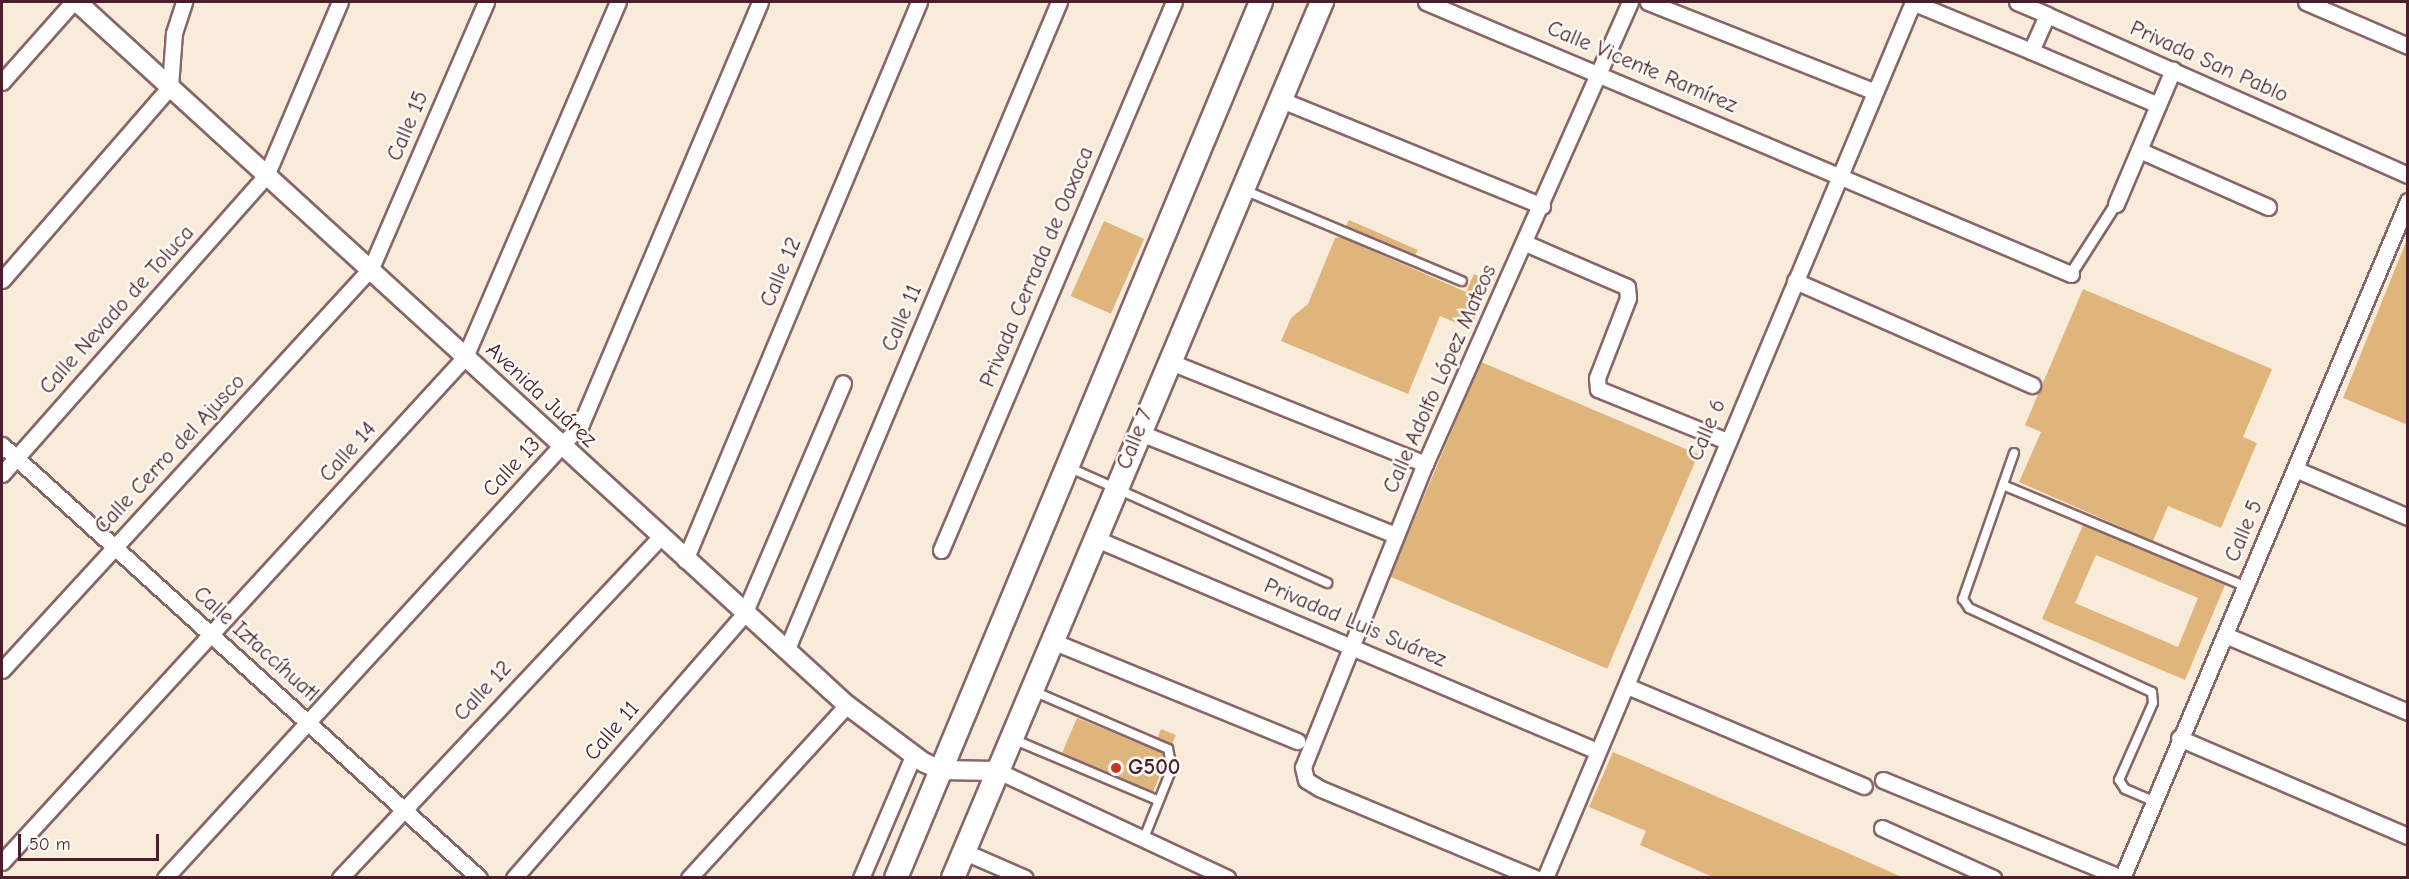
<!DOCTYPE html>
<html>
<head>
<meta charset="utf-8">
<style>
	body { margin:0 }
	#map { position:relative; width:2409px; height:879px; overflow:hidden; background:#f8ebd9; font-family:"Comic Neue",sans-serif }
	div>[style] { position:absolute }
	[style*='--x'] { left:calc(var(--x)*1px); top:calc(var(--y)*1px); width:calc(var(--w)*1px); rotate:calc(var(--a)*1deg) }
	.building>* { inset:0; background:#e0b57b; transform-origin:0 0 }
	.roads { filter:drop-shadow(2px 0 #876668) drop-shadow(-2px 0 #876668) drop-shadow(0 2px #876668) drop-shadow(0 -2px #876668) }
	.service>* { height:8px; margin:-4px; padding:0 4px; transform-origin:4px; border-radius:4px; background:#fff }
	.pedestrian>* { height:10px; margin:-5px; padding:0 5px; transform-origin:5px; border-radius:5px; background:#fff }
	.minor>* { height:15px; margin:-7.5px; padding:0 7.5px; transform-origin:7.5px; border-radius:7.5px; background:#fff }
	.tertiary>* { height:18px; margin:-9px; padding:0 9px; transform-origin:9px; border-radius:9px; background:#fff }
	.primary>* { height:22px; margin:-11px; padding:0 11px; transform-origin:11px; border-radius:11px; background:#fff }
	.dots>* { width:16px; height:16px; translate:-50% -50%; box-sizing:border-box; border:3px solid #fdfcf7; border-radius:50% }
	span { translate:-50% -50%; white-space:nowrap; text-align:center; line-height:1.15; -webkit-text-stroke:5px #fdfcf7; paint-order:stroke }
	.street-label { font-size:22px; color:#4a1f2b }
	.poi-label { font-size:22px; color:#4a1f2b; font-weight:700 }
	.left { translate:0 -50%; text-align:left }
	.frame { position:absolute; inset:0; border:3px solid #4a1f2b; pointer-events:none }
	.scale { position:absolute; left:18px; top:834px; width:141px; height:27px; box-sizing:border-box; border:3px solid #4a1f2b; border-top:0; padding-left:8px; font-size:18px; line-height:21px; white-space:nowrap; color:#4a1f2b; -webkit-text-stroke:4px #fdfcf7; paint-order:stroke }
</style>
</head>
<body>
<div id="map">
	<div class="building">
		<div style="clip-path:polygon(1349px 220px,1418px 250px,1415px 255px,1346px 226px)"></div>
		<div style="left:1104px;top:221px;width:44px;height:82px;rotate:24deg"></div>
		<div style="clip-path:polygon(1341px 237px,1466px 292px,1474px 274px,1491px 281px,1470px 329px,1440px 316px,1408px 394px,1281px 341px,1291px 318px,1308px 304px,1335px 238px)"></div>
		<div style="clip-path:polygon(2408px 237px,2408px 425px,2343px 398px)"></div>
		<div style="clip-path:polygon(2083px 289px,2272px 369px,2243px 437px,2257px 443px,2221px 528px,2168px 506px,2153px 541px,2019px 482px,2041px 432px,2025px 425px)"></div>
		<div style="left:1481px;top:362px;width:236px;height:233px;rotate:23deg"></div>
		<div style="clip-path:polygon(evenodd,2083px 525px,2225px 585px,2185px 680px,2042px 619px,2083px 525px,2096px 555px,2198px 598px,2178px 647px,2075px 603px,2096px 555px)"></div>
		<div style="clip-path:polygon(1077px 718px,1163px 753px,1165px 763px,1153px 792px,1062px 753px)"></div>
		<div style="left:1161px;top:729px;width:16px;height:10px;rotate:22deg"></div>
		<div style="clip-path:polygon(1613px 752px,1841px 850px,1904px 878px,1715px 878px,1640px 845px,1646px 831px,1589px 807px)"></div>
	</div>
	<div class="roads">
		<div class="service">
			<div style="--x:1244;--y:190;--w:236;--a:22.7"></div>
			<div style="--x:2014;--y:453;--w:155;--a:109.3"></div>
			<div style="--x:1963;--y:599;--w:11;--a:56"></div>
			<div style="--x:1969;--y:608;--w:201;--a:24.7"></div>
			<div style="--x:2152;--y:692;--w:11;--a:85"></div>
			<div style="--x:2153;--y:703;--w:84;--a:113.8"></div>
			<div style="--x:2119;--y:780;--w:11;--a:56"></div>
			<div style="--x:2125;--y:789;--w:30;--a:23"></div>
			<div style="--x:1068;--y:467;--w:284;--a:24.1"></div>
			<div style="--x:2003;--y:485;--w:262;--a:22.7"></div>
			<div style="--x:1033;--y:691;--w:147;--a:23.2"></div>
			<div style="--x:1168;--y:749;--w:19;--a:78"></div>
			<div style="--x:1172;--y:768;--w:75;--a:111.8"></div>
			<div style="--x:1015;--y:740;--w:154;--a:22.9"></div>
		</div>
		<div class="pedestrian">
			<div style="--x:2071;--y:274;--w:83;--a:-57.3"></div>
		</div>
		<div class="minor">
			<div style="--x:1426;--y:2;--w:700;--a:22.87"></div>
			<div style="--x:1648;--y:2;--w:244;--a:21.6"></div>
			<div style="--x:1912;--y:2;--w:129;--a:22.4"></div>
			<div style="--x:2031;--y:51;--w:39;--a:-66"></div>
			<div style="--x:2047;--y:15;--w:395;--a:23.9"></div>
			<div style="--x:2017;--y:2;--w:33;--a:23"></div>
			<div style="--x:2306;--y:2;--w:111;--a:23.3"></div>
			<div style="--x:2031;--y:51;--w:138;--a:23"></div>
			<div style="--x:2;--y:82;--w:107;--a:-48.4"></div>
			<div style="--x:1279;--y:99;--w:284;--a:22.1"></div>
			<div style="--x:2139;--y:150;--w:141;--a:23.8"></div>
			<div style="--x:2116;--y:204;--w:146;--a:-67"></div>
			<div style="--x:1525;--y:243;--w:111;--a:23.3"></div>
			<div style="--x:1627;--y:287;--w:11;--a:85"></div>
			<div style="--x:1628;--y:298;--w:86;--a:111.2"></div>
			<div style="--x:1597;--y:378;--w:11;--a:85"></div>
			<div style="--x:1598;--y:389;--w:139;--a:22"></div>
			<div style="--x:2;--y:280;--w:256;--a:-49"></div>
			<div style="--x:170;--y:87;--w:54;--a:-85.8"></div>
			<div style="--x:174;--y:33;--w:33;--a:-72"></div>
			<div style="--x:1795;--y:281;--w:259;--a:23.7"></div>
			<div style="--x:1168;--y:361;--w:277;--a:21.8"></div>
			<div style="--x:1138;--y:432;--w:278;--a:21.8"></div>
			<div style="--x:2;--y:445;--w:644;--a:42.23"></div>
			<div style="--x:2295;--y:469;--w:123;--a:23"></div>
			<div style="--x:2;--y:474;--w:398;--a:-48.5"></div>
			<div style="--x:266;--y:176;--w:189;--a:-67"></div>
			<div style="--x:1094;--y:538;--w:546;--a:22.95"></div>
			<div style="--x:941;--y:550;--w:595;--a:-66.97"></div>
			<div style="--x:685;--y:560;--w:605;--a:-67.25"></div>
			<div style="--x:2225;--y:635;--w:199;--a:22.8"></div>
			<div style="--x:1052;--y:641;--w:265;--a:22.2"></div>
			<div style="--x:786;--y:651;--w:704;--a:-67.19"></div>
			<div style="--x:2;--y:670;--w:546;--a:-47.45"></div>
			<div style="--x:371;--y:268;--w:290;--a:-66.6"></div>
			<div style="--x:1627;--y:686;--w:257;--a:22.9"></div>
			<div style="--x:2179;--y:738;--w:249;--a:23.2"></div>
			<div style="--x:998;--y:771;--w:253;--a:25"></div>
			<div style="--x:1883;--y:780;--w:258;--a:22.3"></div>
			<div style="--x:1882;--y:828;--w:122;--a:24.2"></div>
			<div style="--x:965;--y:852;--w:65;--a:23.4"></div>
			<div style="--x:2;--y:862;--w:685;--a:-47.48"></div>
			<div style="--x:465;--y:357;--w:387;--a:-66.7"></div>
			<div style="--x:165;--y:878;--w:616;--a:-47.5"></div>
			<div style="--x:581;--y:424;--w:458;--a:-67"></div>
			<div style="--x:340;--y:878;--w:468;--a:-46.8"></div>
			<div style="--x:514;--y:878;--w:350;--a:-48.9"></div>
			<div style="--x:744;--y:614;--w:251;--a:-66.8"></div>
			<div style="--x:689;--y:878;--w:234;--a:-47.6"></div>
			<div style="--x:861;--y:878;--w:133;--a:-66.9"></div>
			<div style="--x:1535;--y:878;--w:234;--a:-157.4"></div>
			<div style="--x:1319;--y:788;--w:15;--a:-148"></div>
			<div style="--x:1306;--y:780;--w:13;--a:-103"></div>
			<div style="--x:1303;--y:767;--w:327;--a:-68.1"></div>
			<div style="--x:1425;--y:464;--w:505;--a:-66.07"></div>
			<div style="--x:1545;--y:878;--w:950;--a:-67.21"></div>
			<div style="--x:2122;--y:878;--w:735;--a:-67.1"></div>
		</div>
		<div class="tertiary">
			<div style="--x:77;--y:2;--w:1043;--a:42.4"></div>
			<div style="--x:847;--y:705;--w:95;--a:36.9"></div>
			<div style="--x:923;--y:762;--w:19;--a:25"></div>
			<div style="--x:940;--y:770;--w:58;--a:1"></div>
		</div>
		<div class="primary">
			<div style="--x:896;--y:878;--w:949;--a:-67.38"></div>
			<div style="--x:953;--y:878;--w:951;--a:-67.16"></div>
		</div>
	</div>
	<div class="dots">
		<div style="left:1116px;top:768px;background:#c8321e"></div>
	</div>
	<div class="street-label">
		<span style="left:2209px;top:62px;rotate:24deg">Privada San Pablo</span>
		<span style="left:1642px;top:67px;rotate:23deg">Calle Vicente Ramírez</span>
		<span style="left:408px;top:126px;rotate:-67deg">Calle 15</span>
		<span style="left:1037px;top:267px;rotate:-67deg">Privada Cerrada de Oaxaca</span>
		<span style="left:781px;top:272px;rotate:-67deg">Calle 12</span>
		<span style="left:117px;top:310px;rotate:-48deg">Calle Nevado de Toluca</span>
		<span style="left:902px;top:318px;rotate:-67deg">Calle 11</span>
		<span style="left:1440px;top:379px;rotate:-66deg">Calle Adolfo López Mateos</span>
		<span style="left:541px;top:395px;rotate:43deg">Avenida Juárez</span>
		<span style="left:1707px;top:430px;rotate:-67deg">Calle 6</span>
		<span style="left:1135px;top:439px;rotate:-68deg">Calle 7</span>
		<span style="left:348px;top:452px;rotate:-48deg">Calle 14</span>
		<span style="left:170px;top:454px;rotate:-47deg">Calle Cerro del Ajusco</span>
		<span style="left:512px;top:467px;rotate:-47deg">Calle 13</span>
		<span style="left:2244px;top:531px;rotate:-67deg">Calle 5</span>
		<span style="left:1355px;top:623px;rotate:23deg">Privadad Luis Suárez</span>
		<span style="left:256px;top:644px;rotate:42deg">Calle Iztaccíhuatl</span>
		<span style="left:483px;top:691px;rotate:-47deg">Calle 12</span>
		<span style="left:612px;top:731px;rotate:-49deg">Calle 11</span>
	</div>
	<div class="poi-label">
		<span class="left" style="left:1128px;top:768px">G500</span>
	</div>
	<div class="frame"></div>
	<div class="scale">50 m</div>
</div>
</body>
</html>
